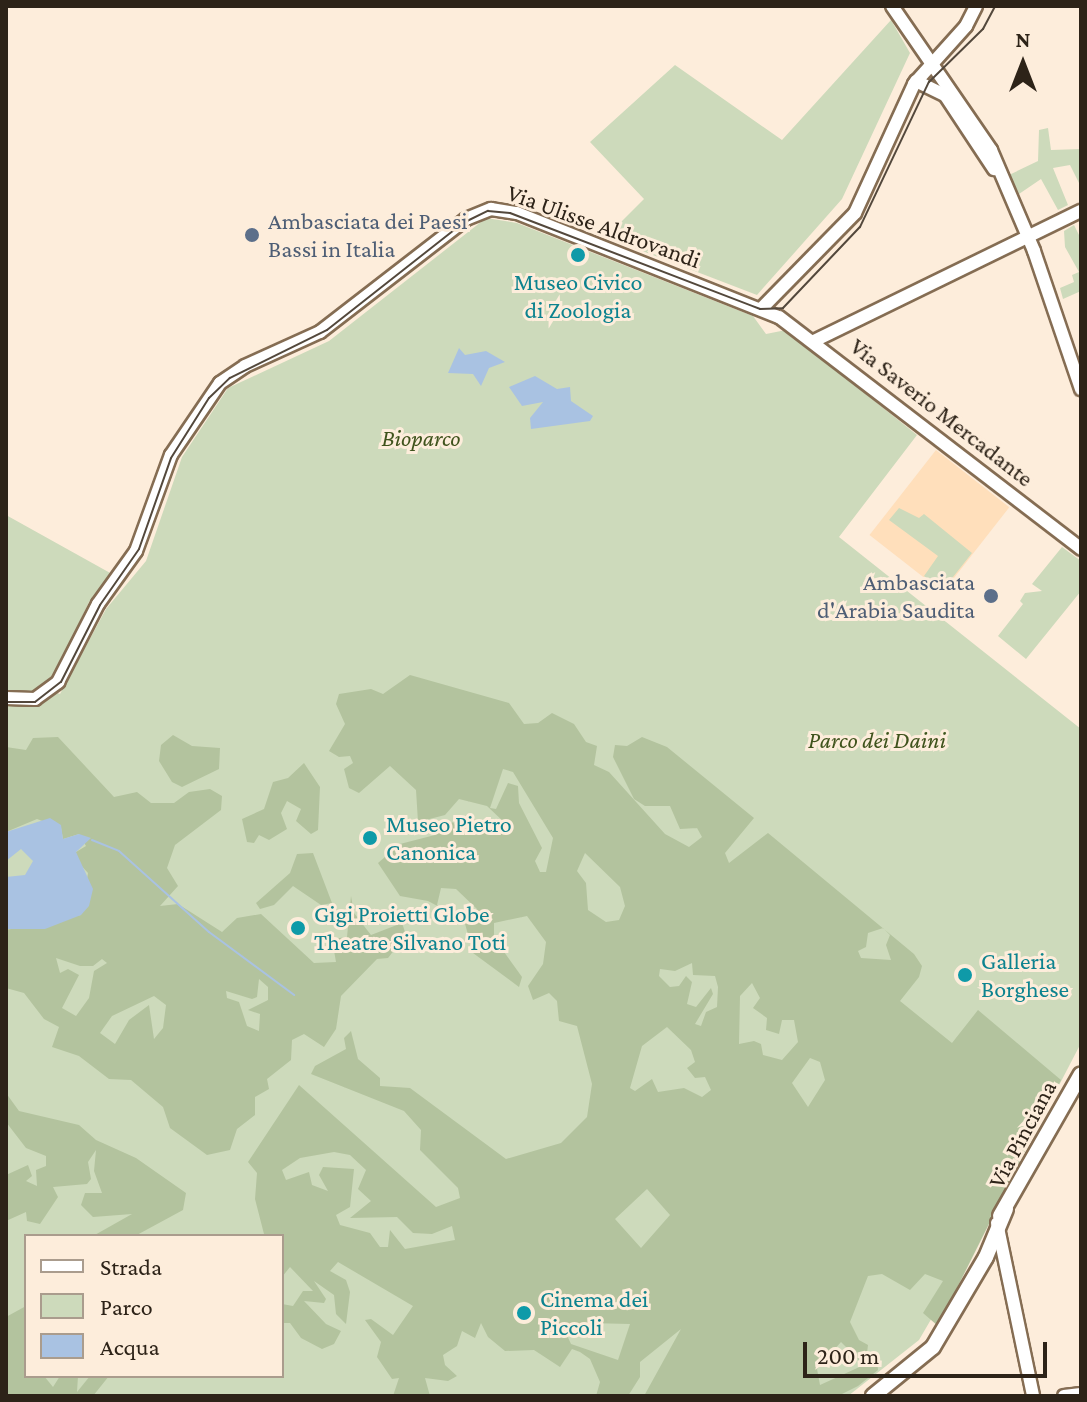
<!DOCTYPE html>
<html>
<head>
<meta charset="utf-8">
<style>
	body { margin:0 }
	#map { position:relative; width:1087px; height:1402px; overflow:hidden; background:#fdeddb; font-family:"Crimson Pro",serif }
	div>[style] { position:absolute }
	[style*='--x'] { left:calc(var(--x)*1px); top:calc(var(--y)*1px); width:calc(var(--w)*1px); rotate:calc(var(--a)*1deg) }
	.built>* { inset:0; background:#ffdfbb; transform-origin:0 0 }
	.green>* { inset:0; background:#cddabb }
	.forest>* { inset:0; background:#b3c39e }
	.water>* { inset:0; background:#a9c2e2 }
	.stream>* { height:2px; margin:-1px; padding:0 1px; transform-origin:1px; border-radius:1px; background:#a9c2e2 }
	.roads { filter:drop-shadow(2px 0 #856d53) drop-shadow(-2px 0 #856d53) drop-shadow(0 2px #856d53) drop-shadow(0 -2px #856d53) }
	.tertiary>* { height:12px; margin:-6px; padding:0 6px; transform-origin:6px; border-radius:6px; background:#fff }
	.secondary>* { height:14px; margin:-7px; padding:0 7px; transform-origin:7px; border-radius:7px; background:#fff }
	.tram>* { height:2px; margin:-1px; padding:0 1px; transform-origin:1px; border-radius:1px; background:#53483c }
	.dots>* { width:22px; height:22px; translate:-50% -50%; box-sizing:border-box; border:4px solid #fdeddb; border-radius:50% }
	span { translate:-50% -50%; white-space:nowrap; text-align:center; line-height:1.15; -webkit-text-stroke:6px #fdeddb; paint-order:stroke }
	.service-label { font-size:24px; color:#4e5e75 }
	.left { translate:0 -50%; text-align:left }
	.right { translate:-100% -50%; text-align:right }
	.street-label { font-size:24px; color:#2d2318 }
	.culture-label { font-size:24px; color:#0d838f }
	.park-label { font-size:24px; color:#3f531c; font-style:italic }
	.frame { position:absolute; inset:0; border:8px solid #2d2318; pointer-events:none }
	.legend { position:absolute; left:24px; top:1234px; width:260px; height:144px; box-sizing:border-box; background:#fdeddb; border:2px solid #aa9c8d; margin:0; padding:10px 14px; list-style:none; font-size:24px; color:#2d2318 }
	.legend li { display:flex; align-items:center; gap:16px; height:40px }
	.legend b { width:40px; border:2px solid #aa9c8d }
	.north { position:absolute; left:983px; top:24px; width:80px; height:80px; -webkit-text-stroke:6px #fdeddb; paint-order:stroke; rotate:0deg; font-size:22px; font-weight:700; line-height:32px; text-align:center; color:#2d2318 }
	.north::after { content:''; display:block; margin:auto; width:28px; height:36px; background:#2d2318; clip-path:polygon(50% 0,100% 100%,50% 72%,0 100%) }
	.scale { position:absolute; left:803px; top:1342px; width:244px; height:36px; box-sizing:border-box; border:4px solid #2d2318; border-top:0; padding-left:10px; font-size:24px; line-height:28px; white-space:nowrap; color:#2d2318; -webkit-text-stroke:6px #fdeddb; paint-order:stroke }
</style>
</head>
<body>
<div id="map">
	<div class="built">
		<div style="left:936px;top:450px;width:93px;height:108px;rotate:38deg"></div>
	</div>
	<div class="green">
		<div style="clip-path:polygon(891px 20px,910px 53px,842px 199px,757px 295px,606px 237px,644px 199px,590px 142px,675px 65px,782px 140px)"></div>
		<div style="clip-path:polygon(1048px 128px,1051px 150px,1081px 149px,1081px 187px,1070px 165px,1053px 168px,1068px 205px,1058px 210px,1041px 179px,1019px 194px,1009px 175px,1038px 161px,1039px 130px)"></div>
		<div style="clip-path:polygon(evenodd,486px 218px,517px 223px,753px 316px,766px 334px,786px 330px,917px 435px,839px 537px,1081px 729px,1081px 1043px,989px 1220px,919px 1340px,848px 1396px,6px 1396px,6px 515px,112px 574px,89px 602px,56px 672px,41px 687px,60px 694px,106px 609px,146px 561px,182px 457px,228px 388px,329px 341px,486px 218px,26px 1236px,282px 1236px,282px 1376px,26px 1376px,26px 1236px)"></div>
		<div style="clip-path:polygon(1074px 225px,1081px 239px,1081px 291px,1063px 299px,1060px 288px,1074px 282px,1072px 275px,1079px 272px,1065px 247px,1064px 231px)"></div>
		<div style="clip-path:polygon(899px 508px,919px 518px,924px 514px,972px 553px,942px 591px,924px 576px,938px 556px,889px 520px)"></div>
		<div style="clip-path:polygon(1062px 547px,1081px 561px,1081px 591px,1026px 659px,998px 636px,1023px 604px,1020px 601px,1025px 593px,1042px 591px,1032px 584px)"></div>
	</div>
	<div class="forest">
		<div style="clip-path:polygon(evenodd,410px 675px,509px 703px,524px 724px,538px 723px,552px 713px,574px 724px,586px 742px,597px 746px,594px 765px,609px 772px,665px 834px,689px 847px,702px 837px,697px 828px,680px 829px,670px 806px,645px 806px,634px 799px,613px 757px,615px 745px,627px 746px,642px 737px,667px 747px,754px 818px,725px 853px,729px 863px,768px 833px,914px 954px,922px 966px,919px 977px,900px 1001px,952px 1043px,978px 1010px,1061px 1080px,938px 1326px,923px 1313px,943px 1281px,925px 1274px,910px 1290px,882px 1274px,868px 1276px,850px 1322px,859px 1340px,868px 1345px,867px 1353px,859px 1360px,841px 1342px,817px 1369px,820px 1385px,877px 1359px,878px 1370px,858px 1386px,838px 1396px,644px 1396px,681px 1329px,640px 1362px,640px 1377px,628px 1396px,596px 1396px,600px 1382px,590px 1359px,580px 1352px,572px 1349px,560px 1367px,534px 1350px,505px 1351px,488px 1337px,481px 1323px,475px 1338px,462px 1331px,457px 1346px,443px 1355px,445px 1365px,457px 1376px,448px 1381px,425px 1378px,430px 1396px,393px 1396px,399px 1378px,392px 1379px,377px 1357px,381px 1342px,365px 1320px,371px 1319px,393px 1335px,413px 1306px,338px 1262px,330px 1271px,346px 1280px,350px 1292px,346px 1324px,336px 1314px,334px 1295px,314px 1281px,326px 1299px,324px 1303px,304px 1301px,326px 1324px,341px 1331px,334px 1344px,322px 1349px,301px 1338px,290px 1323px,282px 1323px,282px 1304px,293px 1306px,303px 1291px,313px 1291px,290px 1267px,282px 1277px,282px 1236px,264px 1234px,255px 1199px,257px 1173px,248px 1162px,299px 1085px,436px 1207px,460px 1198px,458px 1188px,420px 1150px,421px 1130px,404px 1111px,311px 1074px,315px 1066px,346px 1049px,344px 1038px,351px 1031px,358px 1059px,380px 1078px,380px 1086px,410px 1088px,506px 1159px,561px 1143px,587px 1117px,592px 1084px,577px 1026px,559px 1021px,557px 1001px,549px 993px,533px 1000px,528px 986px,543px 964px,546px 942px,527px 916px,494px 923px,494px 938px,522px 977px,519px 987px,473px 953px,464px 920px,428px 901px,400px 896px,378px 863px,400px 844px,435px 835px,453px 822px,461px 835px,492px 826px,502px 832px,506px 824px,487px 806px,459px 799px,445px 815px,418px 822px,416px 790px,390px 766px,359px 793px,349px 788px,344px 769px,353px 763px,350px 756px,339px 757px,329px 751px,345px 724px,336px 704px,339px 694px,371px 689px,383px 694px,410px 675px,503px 769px,513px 772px,553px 838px,546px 872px,540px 872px,535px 861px,542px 848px,519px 803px,518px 786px,508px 783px,496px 809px,490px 808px,503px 769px,410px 675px,585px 853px,620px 887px,625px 906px,619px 920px,606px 922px,588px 910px,586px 883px,577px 871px,585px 853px,410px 675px,441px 888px,456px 889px,477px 909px,461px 918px,450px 915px,437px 905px,441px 888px,410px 675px,883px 928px,890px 935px,886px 945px,891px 960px,861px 958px,858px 951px,866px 947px,868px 933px,883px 928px,410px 675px,692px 963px,693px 975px,715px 976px,718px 987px,717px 1007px,706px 1012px,701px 1026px,695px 1024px,713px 994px,711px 988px,696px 1007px,687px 1004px,692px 982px,686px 976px,679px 986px,670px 987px,659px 976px,660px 969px,675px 971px,692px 963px,410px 675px,752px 983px,760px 998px,753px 1008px,767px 1018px,766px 1030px,779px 1034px,782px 1020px,794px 1020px,798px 1042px,782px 1060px,763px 1055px,761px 1044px,754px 1041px,739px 1044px,740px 996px,752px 983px,410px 675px,667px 1027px,691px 1050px,695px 1062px,687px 1068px,695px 1078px,705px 1077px,711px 1090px,702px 1097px,684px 1088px,658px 1092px,652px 1079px,635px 1091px,630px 1088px,642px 1046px,667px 1027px,410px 675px,810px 1058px,820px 1062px,825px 1080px,808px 1107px,792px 1083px,810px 1058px,410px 675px,334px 1152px,350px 1155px,366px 1170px,358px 1189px,371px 1201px,350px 1218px,397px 1217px,413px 1233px,432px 1234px,452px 1226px,455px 1240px,405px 1249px,390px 1230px,388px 1247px,380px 1247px,370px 1233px,340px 1225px,336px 1215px,350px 1207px,354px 1169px,323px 1167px,319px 1175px,328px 1191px,312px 1185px,309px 1172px,286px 1180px,282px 1170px,300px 1158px,334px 1152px,410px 675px,647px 1189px,670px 1215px,641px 1248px,615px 1219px,647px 1189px,410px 675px,588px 1323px,630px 1324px,618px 1360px,571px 1344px,564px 1329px,588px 1323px)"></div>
		<div style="clip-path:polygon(173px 735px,192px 746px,220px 748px,219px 769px,182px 787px,172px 782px,159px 761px,161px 745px)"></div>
		<div style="clip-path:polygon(evenodd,58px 737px,114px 797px,137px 792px,151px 803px,174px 803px,189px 792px,210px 789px,222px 796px,221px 810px,175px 845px,167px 868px,178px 886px,160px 906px,178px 904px,222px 932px,237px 918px,261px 914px,314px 963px,336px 962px,332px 939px,347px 937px,351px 896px,354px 913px,371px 935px,402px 923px,406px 935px,388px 958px,377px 959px,341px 996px,336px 1029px,324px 1047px,304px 1034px,292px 1040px,291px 1060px,267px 1079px,269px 1089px,255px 1097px,255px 1115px,237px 1129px,230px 1150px,207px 1155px,170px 1128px,163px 1107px,131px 1080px,109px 1079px,79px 1056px,52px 1047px,59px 1027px,44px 1019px,24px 993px,6px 988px,6px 930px,81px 915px,88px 873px,77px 861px,76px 852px,86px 846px,79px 834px,63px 839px,61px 828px,37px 819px,6px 832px,6px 747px,26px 750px,33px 738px,58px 737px,56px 958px,80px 966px,93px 966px,102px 959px,107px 963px,94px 971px,89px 998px,76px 1016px,62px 1008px,79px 975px,68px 969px,60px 973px,56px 958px,58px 737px,259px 979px,268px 987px,268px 1000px,248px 1010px,260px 1014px,259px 1031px,247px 1026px,239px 1002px,227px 998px,226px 991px,252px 999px,257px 997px,259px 979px,58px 737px,154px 996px,166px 1005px,163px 1028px,154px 1039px,149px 1005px,129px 1020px,115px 1044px,100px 1033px,112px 1016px,154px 996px)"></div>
		<div style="clip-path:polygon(304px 763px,320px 787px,318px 830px,311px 834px,296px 821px,301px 809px,287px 801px,281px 813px,287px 829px,269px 840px,259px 835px,254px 843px,247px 842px,242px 819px,264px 809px,273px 782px,288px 778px)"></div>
		<div style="clip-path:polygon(313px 853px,332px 903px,321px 905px,293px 886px,274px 905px,260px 909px,256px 903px,290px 873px,297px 854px)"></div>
		<div style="clip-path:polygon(6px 1093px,19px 1111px,79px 1125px,96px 1140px,136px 1158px,186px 1193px,183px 1210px,135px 1236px,93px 1236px,132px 1214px,93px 1217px,81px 1205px,85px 1193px,102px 1193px,94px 1171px,96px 1150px,88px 1162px,91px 1179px,87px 1184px,53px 1187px,58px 1197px,40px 1224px,27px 1221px,26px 1212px,6px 1221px,6px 1175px,28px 1165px,32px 1176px,26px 1181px,37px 1186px,36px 1170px,46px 1166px,46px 1156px,26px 1148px,6px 1122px)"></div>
		<div style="clip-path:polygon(26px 1306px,26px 1376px,44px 1376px,53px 1387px,60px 1376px,78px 1376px,77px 1392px,90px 1376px,109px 1376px,93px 1396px,6px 1396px,6px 1317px)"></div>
	</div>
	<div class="water">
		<div style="clip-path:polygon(459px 348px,465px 355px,486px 351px,505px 362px,489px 368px,481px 386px,473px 374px,448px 373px)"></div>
		<div style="clip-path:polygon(535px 376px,557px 389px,570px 387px,571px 401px,593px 416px,590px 421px,531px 429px,530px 418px,543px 402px,522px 406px,509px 387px)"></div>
		<div style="clip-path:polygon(50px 818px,61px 825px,63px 839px,79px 834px,91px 838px,76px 852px,93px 889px,89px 906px,81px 915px,45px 929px,6px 929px,6px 877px,25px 875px,33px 861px,21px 849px,6px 861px,6px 832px)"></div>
	</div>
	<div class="stream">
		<div style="--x:92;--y:840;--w:29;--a:22"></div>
		<div style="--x:119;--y:851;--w:121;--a:42"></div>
		<div style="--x:209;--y:932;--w:106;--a:36.5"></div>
	</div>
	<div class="roads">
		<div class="tertiary">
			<div style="--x:892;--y:6;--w:175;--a:55.5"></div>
			<div style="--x:991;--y:150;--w:110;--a:66.9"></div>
			<div style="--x:1034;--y:251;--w:146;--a:71.2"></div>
			<div style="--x:916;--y:81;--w:32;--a:26"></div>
			<div style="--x:945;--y:95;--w:89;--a:56.5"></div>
			<div style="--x:761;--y:309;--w:134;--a:-45.6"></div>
			<div style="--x:855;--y:213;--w:142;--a:-65.4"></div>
			<div style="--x:914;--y:84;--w:78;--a:-48.1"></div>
			<div style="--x:966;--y:26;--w:22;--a:-63"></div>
			<div style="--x:814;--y:341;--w:297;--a:-26"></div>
			<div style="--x:6;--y:698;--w:29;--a:2"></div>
			<div style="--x:35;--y:699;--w:29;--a:-36"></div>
			<div style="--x:58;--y:682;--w:88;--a:-62.9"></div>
			<div style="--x:98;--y:604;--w:65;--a:-54.4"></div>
			<div style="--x:136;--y:551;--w:102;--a:-70"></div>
			<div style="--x:171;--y:455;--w:87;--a:-55.8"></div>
			<div style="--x:220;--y:383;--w:30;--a:-34"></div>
			<div style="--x:245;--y:366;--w:82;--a:-24.4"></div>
			<div style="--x:320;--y:332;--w:185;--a:-37.7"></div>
			<div style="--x:466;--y:219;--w:27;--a:-22"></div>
			<div style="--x:491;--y:209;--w:26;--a:9"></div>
			<div style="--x:517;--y:213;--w:282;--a:21.7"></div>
			<div style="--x:779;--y:317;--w:381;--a:37.5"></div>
			<div style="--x:997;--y:1223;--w:177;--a:78.2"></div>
			<div style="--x:1064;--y:1396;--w:17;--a:-7"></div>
		</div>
		<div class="secondary">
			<div style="--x:1000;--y:1216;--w:163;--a:-60.3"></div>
			<div style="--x:873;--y:1396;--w:77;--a:-39.2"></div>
			<div style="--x:933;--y:1347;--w:104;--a:-59.5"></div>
			<div style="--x:986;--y:1257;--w:52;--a:-67.4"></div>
		</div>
	</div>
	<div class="tram">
		<div style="--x:6;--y:702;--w:29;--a:0"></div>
		<div style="--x:35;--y:702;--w:33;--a:-38"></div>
		<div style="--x:61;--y:682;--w:86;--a:-63.1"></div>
		<div style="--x:100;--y:605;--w:68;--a:-55.1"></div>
		<div style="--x:139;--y:549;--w:96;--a:-70.6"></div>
		<div style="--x:171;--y:458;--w:71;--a:-57.7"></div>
		<div style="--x:209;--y:398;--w:29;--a:-44"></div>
		<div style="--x:230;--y:378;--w:108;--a:-26.3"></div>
		<div style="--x:327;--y:330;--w:173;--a:-38.2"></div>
		<div style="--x:463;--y:223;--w:28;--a:-26"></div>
		<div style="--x:488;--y:211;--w:22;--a:5"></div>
		<div style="--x:510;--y:213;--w:268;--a:21"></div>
		<div style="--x:760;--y:309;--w:23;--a:-2"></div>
		<div style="--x:783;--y:308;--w:112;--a:-46.5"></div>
		<div style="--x:860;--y:227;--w:161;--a:-64.6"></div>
		<div style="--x:929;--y:82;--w:76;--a:-44.5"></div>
		<div style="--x:983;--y:29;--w:26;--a:-62"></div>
	</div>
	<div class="dots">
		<div style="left:252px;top:235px;background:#5c6f8a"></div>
		<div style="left:578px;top:255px;background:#0f9aa8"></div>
		<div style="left:991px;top:596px;background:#5c6f8a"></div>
		<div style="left:370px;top:838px;background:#0f9aa8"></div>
		<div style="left:298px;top:928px;background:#0f9aa8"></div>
		<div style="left:965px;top:975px;background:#0f9aa8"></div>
		<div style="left:524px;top:1313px;background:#0f9aa8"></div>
	</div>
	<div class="service-label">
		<span class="left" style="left:268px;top:235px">Ambasciata dei Paesi<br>Bassi in Italia</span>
		<span class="right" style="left:975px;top:596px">Ambasciata<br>d'Arabia Saudita</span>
	</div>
	<div class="street-label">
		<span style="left:604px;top:226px;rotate:20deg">Via Ulisse Aldrovandi</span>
		<span style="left:942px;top:412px;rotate:38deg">Via Saverio Mercadante</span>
		<span style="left:1022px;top:1134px;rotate:-62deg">Via Pinciana</span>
	</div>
	<div class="culture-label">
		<span style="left:578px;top:296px">Museo Civico<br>di Zoologia</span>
		<span class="left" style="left:386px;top:838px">Museo Pietro<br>Canonica</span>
		<span class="left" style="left:314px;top:928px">Gigi Proietti Globe<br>Theatre Silvano Toti</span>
		<span class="left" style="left:981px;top:975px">Galleria<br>Borghese</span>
		<span class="left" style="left:540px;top:1313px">Cinema dei<br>Piccoli</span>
	</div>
	<div class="park-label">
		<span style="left:421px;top:438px">Bioparco</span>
		<span style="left:877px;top:740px">Parco dei Daini</span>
	</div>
	<div class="frame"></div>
	<ul class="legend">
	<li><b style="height:10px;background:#fff"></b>Strada</li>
	<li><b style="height:22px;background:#cddabb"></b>Parco</li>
	<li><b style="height:22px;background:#a9c2e2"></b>Acqua</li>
	</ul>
	<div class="north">N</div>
	<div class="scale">200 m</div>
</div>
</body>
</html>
